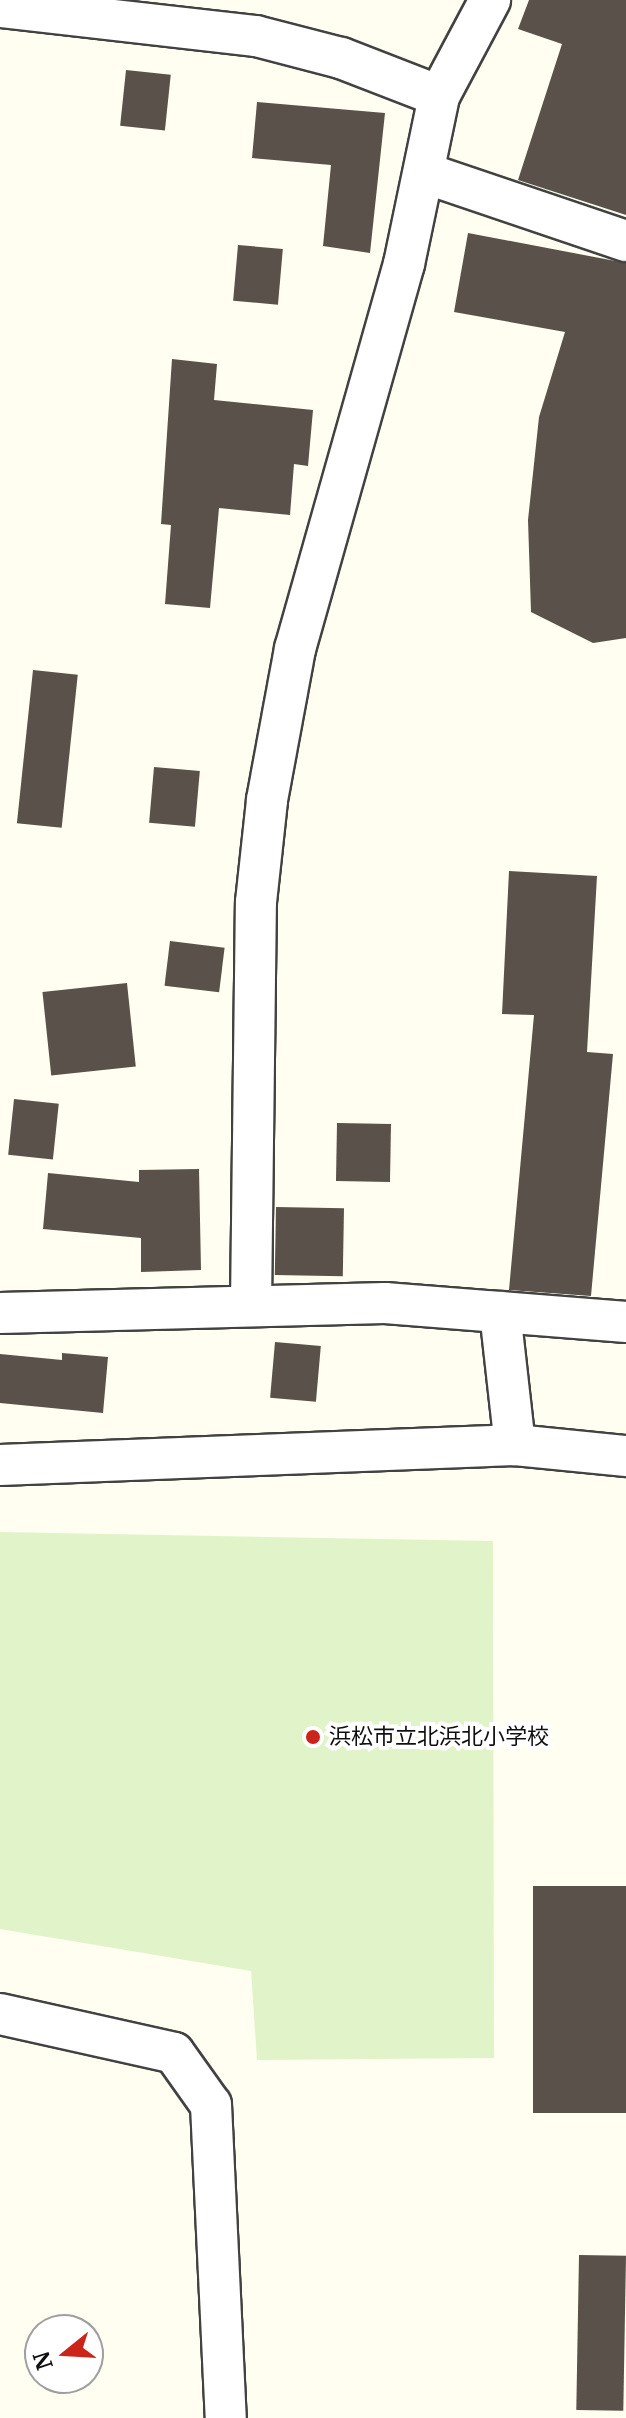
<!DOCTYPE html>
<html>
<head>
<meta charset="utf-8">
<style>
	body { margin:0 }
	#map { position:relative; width:626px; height:2418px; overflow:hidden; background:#fffef1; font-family:Merriweather,"Noto Sans JP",serif }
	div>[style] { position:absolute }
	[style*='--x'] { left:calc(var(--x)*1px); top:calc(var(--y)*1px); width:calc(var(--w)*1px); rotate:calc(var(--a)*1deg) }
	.pitch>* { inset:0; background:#e1f4c9 }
	.building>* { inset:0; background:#59514a; transform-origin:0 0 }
	.roads { filter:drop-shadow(2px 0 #424242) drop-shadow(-2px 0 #424242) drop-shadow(0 2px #424242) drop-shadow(0 -2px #424242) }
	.minor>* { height:40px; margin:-20px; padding:0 20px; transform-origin:20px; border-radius:20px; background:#fff }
	.dots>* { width:22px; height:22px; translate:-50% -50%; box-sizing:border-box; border:4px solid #fff; border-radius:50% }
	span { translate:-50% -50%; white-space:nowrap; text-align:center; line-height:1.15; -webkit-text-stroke:8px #fff; paint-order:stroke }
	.poi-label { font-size:22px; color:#0f0f0f }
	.left { translate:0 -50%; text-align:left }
	.north { position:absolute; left:24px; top:2314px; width:80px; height:80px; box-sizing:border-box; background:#fff; border:2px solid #9f9f9f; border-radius:50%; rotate:252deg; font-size:22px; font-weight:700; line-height:32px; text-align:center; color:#0f0f0f }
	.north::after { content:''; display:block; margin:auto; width:28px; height:36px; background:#cb241b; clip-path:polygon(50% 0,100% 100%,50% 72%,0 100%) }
</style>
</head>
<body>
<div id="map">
	<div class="pitch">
		<div style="clip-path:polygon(0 1532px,493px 1541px,494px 2058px,257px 2060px,251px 1971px,0 1929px)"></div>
	</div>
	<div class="building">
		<div style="clip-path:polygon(529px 0,626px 0,626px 215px,518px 180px,562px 44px,518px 29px)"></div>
		<div style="left:126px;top:70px;width:45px;height:56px;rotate:6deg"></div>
		<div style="clip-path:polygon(257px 102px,385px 113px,370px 253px,323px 246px,331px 165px,252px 158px)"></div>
		<div style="clip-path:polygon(468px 233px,626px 263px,626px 638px,593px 643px,531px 612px,528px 520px,539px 417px,565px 332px,454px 312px)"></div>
		<div style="left:238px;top:245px;width:45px;height:56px;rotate:5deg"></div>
		<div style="clip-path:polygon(172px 359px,217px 364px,214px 400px,313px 410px,308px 466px,294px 464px,290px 515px,219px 508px,210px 608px,165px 604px,171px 525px,161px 524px)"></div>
		<div style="left:33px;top:670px;width:45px;height:154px;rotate:6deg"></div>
		<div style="left:154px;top:767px;width:46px;height:56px;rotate:5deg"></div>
		<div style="clip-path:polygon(509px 871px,597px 876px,587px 1052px,613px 1054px,591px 1296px,509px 1290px,534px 1015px,502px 1014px)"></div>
		<div style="left:170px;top:941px;width:55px;height:45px;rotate:7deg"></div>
		<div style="left:127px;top:983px;width:84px;height:85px;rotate:84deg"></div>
		<div style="left:14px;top:1099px;width:45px;height:56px;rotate:6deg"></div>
		<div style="left:337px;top:1123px;width:54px;height:58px;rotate:1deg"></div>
		<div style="clip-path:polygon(199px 1169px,201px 1270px,141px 1272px,141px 1238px,43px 1229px,48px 1173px,139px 1182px,139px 1170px)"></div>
		<div style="left:276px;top:1207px;width:68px;height:68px;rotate:1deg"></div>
		<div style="left:275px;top:1342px;width:46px;height:56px;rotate:5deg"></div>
		<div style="clip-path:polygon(62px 1353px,108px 1357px,103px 1413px,0 1403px,0 1354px,62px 1360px)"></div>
		<div style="left:626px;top:1886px;width:227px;height:93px;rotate:90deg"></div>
		<div style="left:579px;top:2255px;width:47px;height:155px;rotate:1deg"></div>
	</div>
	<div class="roads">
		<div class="minor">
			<div style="--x:0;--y:7;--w:258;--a:6.5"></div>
			<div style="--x:256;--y:36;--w:88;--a:14.5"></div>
			<div style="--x:341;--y:58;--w:105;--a:21.2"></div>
			<div style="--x:425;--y:173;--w:212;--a:18.7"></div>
			<div style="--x:251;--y:1305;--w:403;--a:-89.3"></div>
			<div style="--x:256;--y:902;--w:103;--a:-83.8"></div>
			<div style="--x:267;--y:800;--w:154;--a:-79.5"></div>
			<div style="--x:295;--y:649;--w:400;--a:-74.2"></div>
			<div style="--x:404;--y:264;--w:172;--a:-78.2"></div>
			<div style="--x:439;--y:96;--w:109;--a:-62"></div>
			<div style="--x:500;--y:1312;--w:134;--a:83.6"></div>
			<div style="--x:0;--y:1313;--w:385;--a:-1.5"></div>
			<div style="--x:385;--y:1303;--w:242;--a:4.5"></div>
			<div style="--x:0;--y:1465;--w:515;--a:-2.22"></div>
			<div style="--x:515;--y:1445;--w:112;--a:5.7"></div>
			<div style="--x:0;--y:2014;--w:178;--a:12.6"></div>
			<div style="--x:174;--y:2053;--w:64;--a:54.6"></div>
			<div style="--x:211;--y:2105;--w:313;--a:87.3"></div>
		</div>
	</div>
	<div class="dots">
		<div style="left:313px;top:1737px;background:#cb241b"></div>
	</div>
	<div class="poi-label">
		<span class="left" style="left:329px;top:1737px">浜松市立北浜北小学校</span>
	</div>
	<div class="north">N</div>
</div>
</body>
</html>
